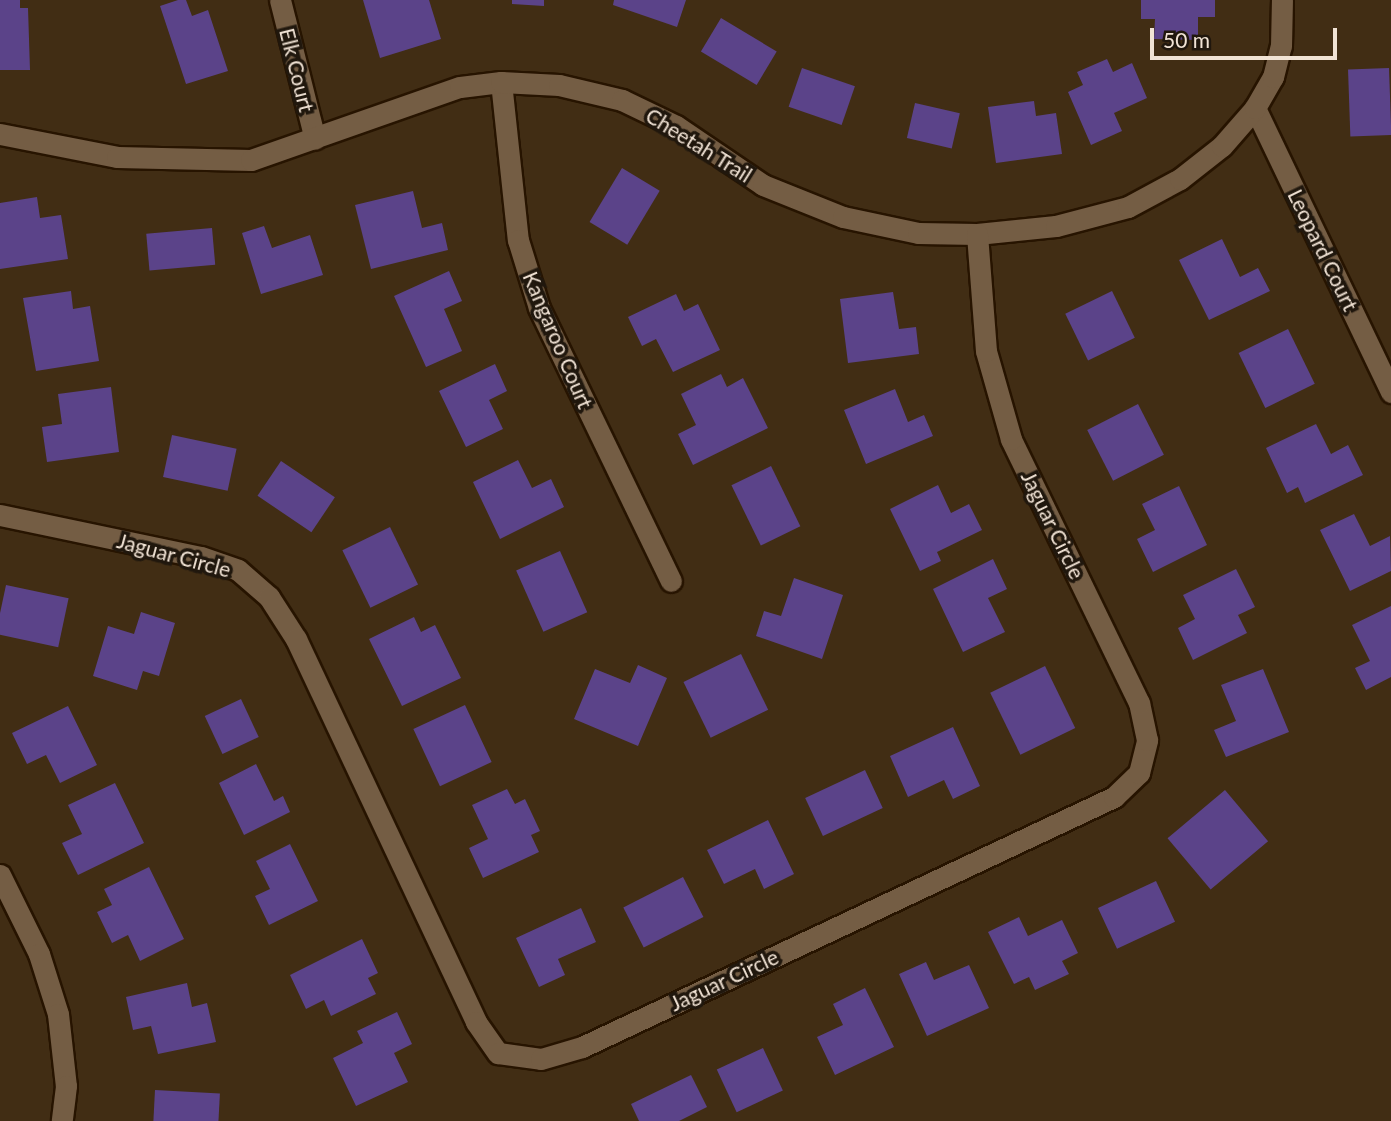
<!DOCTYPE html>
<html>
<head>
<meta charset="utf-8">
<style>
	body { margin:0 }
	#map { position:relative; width:1391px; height:1121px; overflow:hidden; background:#412d14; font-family:Lato,sans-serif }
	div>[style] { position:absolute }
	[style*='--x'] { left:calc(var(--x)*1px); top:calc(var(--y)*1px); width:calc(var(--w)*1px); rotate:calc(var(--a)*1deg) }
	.building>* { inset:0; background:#5b4389; transform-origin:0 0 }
	.roads { filter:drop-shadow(2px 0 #271400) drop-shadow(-2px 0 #271400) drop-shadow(0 2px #271400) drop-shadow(0 -2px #271400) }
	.street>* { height:21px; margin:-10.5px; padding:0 10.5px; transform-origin:10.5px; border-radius:10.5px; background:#745d44 }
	span { translate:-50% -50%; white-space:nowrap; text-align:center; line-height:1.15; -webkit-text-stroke:7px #20170d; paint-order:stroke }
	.street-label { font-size:21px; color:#f1e3d5 }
	.scale { position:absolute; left:1150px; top:28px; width:187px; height:32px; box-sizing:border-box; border:4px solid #f1e3d5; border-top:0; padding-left:9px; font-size:21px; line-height:24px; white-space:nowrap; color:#f1e3d5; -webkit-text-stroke:5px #20170d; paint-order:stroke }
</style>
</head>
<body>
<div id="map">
	<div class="building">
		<div style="clip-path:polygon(0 0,20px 0,20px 8px,28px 8px,30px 70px,0 70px)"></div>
		<div style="clip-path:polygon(178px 0,186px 0,192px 16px,208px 10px,228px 71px,186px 84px,160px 6px)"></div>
		<div style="clip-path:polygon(363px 0,429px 0,441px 39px,380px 58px)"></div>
		<div style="clip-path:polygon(512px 0,544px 0,544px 6px,512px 4px)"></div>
		<div style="clip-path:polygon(614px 0,686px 0,677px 27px,613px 5px)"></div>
		<div style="clip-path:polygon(1141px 0,1215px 0,1215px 17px,1198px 17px,1198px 40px,1154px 39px,1155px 19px,1141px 19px)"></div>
		<div style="left:721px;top:18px;width:65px;height:39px;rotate:31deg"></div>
		<div style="clip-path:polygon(1107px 59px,1113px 72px,1132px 63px,1147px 98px,1114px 113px,1122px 131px,1091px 145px,1068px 92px,1083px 85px,1077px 72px)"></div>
		<div style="left:802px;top:68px;width:56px;height:41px;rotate:19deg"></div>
		<div style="left:1389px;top:68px;width:67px;height:41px;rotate:88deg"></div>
		<div style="clip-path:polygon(1034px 101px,1036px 116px,1056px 113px,1062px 154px,996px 163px,988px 107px)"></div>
		<div style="left:915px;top:103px;width:46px;height:36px;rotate:13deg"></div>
		<div style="left:622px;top:168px;width:44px;height:63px;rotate:31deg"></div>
		<div style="clip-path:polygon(413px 191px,422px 228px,442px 223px,448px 250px,371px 269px,355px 205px)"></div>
		<div style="clip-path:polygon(37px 197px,40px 218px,61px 215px,68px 259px,0 269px,0 203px)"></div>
		<div style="clip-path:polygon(264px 226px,272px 248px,310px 235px,323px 275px,261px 294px,242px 233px)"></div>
		<div style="left:212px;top:228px;width:37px;height:66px;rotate:85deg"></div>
		<div style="clip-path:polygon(1222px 239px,1240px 277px,1258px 268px,1270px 291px,1209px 320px,1179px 260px)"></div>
		<div style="clip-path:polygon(449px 271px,462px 301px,444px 309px,462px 351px,426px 367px,394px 296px)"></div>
		<div style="clip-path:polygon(71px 291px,73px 309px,90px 306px,99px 361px,36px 371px,23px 298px)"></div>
		<div style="left:1112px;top:291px;width:52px;height:52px;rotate:64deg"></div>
		<div style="clip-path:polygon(893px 292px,899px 329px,916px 327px,919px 354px,848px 363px,840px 299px)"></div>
		<div style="clip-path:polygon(676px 294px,684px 311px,698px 304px,720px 350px,673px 372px,656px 339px,642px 346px,628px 317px)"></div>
		<div style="left:1288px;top:329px;width:61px;height:55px;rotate:64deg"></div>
		<div style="clip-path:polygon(495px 364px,507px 391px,489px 400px,503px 429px,466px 447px,439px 391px)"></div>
		<div style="clip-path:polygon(721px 374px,727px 387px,743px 378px,768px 428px,693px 465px,678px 434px,696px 425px,681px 394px)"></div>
		<div style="clip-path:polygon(111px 387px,119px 452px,47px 462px,42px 427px,62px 424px,58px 394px)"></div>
		<div style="clip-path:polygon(895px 389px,908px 422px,924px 415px,933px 436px,866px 464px,844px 410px)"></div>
		<div style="left:1138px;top:404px;width:57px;height:57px;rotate:63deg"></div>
		<div style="clip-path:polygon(1316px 424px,1331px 454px,1348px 445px,1363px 475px,1305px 503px,1298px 487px,1287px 493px,1266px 448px)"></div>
		<div style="left:172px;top:435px;width:66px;height:43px;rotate:12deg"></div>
		<div style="clip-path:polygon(518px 460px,532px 488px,551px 479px,564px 507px,500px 539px,473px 482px)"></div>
		<div style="left:281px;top:461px;width:65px;height:42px;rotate:34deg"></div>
		<div style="left:771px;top:466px;width:67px;height:44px;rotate:64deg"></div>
		<div style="clip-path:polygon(938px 485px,951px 513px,969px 504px,982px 530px,937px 552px,941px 561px,920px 571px,890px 509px)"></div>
		<div style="clip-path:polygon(1179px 486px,1207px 545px,1153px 572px,1137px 539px,1155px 530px,1142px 504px)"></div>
		<div style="clip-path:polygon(1354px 514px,1370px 546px,1390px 536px,1391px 571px,1350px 591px,1320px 530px)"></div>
		<div style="left:390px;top:527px;width:64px;height:53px;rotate:64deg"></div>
		<div style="left:560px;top:551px;width:67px;height:48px;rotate:66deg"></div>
		<div style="clip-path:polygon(993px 559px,1007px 589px,988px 598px,1005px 632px,963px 652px,933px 589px)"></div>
		<div style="clip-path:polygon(1236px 569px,1255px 607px,1238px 615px,1247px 633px,1193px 660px,1178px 628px,1195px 619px,1183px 595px)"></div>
		<div style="clip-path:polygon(794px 578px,843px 595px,822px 659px,756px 636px,764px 611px,781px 616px)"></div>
		<div style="left:6px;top:585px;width:64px;height:50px;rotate:12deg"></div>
		<div style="clip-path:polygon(1391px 606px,1391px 677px,1366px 690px,1355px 668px,1370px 661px,1352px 625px)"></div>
		<div style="clip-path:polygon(141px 612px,175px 623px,159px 676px,143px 671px,137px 690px,93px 676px,108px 626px,134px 634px)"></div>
		<div style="clip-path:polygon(414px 617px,421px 632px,435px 625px,461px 678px,402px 706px,369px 639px)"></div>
		<div style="left:741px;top:654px;width:62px;height:64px;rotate:64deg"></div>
		<div style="clip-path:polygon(638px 665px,667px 678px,638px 746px,574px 719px,595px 669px,630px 683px)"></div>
		<div style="left:1045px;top:666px;width:69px;height:61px;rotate:64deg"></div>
		<div style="clip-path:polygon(1263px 669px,1289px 732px,1226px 757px,1214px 730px,1236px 721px,1221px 685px)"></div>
		<div style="left:241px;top:699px;width:42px;height:40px;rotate:65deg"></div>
		<div style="left:465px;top:705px;width:63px;height:57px;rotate:65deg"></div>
		<div style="clip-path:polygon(68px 706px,97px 765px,60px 783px,46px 755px,27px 764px,12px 733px)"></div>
		<div style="clip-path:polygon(953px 727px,980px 786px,953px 799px,944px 780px,908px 797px,890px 756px)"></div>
		<div style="clip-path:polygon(256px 764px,274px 801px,283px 796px,290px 812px,244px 835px,219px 783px)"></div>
		<div style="left:865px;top:770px;width:42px;height:66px;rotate:65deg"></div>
		<div style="clip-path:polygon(115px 783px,144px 843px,78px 875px,62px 843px,82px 834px,68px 805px)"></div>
		<div style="clip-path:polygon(507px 789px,515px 804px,525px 799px,540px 831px,531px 835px,539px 852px,483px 878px,469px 848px,488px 839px,472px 805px)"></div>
		<div style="left:1225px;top:790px;width:67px;height:75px;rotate:50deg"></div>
		<div style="clip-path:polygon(768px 820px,794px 874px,764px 889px,755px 869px,724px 884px,707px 850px)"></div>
		<div style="clip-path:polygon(290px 844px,318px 901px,269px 925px,255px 896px,270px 889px,256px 861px)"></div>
		<div style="clip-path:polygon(149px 867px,184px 939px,140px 961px,128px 935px,112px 943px,97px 912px,112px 905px,104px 889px)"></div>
		<div style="left:683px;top:877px;width:45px;height:67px;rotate:63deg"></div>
		<div style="left:1156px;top:881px;width:45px;height:64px;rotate:65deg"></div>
		<div style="clip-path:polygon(581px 908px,596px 942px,558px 959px,565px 975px,539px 987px,516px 938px)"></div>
		<div style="clip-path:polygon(1019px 917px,1028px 936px,1062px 920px,1078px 953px,1062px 961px,1069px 974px,1035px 990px,1029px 977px,1014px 984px,988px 932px)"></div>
		<div style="clip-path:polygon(362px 939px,378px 973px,368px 978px,376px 994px,331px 1016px,324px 1000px,306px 1009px,290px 975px)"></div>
		<div style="clip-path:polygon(926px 962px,934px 980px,969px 965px,989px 1008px,927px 1036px,899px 974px)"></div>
		<div style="clip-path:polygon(187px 983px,192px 1007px,207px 1003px,216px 1042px,158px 1054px,151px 1026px,133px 1030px,126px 997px)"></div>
		<div style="clip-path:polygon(865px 988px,894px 1047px,835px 1075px,817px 1037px,843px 1025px,833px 1004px)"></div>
		<div style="clip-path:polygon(397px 1012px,412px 1044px,394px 1053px,408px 1082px,356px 1106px,333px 1058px,363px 1043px,357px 1031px)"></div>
		<div style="left:763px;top:1048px;width:47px;height:51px;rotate:65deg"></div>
		<div style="clip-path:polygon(691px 1075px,707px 1107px,679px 1121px,639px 1121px,631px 1104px)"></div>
		<div style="left:155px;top:1090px;width:65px;height:31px;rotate:3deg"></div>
	</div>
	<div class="roads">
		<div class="street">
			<div style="--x:280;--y:0;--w:143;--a:75.9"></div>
			<div style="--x:501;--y:82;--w:159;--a:83.9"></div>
			<div style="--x:518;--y:240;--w:71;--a:72.8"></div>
			<div style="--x:539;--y:308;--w:303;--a:64.2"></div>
			<div style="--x:1255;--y:108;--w:315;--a:64.4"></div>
			<div style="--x:0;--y:134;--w:119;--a:11.1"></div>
			<div style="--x:117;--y:157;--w:134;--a:1.3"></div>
			<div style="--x:251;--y:160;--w:221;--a:-19.3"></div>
			<div style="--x:460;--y:87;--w:41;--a:-7"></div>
			<div style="--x:501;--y:82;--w:58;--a:3"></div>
			<div style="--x:559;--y:85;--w:65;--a:13.4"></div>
			<div style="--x:622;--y:100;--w:60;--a:25.7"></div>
			<div style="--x:676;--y:126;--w:105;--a:34.1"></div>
			<div style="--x:763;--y:185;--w:86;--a:21.8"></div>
			<div style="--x:843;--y:217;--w:77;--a:12"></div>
			<div style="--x:918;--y:233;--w:59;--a:1"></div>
			<div style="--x:977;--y:234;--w:79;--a:-5.8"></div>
			<div style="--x:1056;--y:226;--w:74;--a:-14.8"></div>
			<div style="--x:1128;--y:207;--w:59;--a:-28.3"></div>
			<div style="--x:1180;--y:179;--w:53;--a:-38.2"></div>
			<div style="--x:1222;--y:146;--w:50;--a:-49"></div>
			<div style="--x:1255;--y:108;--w:36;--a:-60"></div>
			<div style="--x:1273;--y:77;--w:32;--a:-76"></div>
			<div style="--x:1281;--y:46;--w:46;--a:-88.8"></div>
			<div style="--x:0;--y:515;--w:205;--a:11.8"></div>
			<div style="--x:201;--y:557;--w:39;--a:19"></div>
			<div style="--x:238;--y:570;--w:41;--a:41.1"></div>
			<div style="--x:269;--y:597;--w:50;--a:57.3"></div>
			<div style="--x:296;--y:639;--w:423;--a:64.8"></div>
			<div style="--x:476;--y:1022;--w:38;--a:55"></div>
			<div style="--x:498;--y:1053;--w:43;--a:7.9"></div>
			<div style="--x:541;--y:1059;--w:43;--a:-16.3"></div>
			<div style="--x:582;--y:1047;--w:588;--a:-25.17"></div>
			<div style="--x:1114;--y:797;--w:35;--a:-44"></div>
			<div style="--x:1139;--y:773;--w:34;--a:-76"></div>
			<div style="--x:1147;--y:740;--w:38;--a:-102"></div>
			<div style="--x:1139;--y:703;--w:293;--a:-115.9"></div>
			<div style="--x:1011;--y:439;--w:91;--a:-105.9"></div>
			<div style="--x:986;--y:351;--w:117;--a:-94.4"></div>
			<div style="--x:0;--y:875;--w:88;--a:63.7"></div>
			<div style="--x:39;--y:954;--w:63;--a:72.4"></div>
			<div style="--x:58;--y:1014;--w:72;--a:83.7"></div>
			<div style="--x:66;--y:1086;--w:35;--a:97"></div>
		</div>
	</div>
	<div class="street-label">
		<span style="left:297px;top:70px;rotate:76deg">Elk Court</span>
		<span style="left:699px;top:145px;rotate:32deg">Cheetah Trail</span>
		<span style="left:1323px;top:250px;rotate:64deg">Leopard Court</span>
		<span style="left:558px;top:340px;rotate:67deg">Kangaroo Court</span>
		<span style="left:1053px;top:525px;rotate:64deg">Jaguar Circle</span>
		<span style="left:174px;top:555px;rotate:15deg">Jaguar Circle</span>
		<span style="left:724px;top:980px;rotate:-25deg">Jaguar Circle</span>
	</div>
	<div class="scale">50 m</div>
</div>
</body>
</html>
